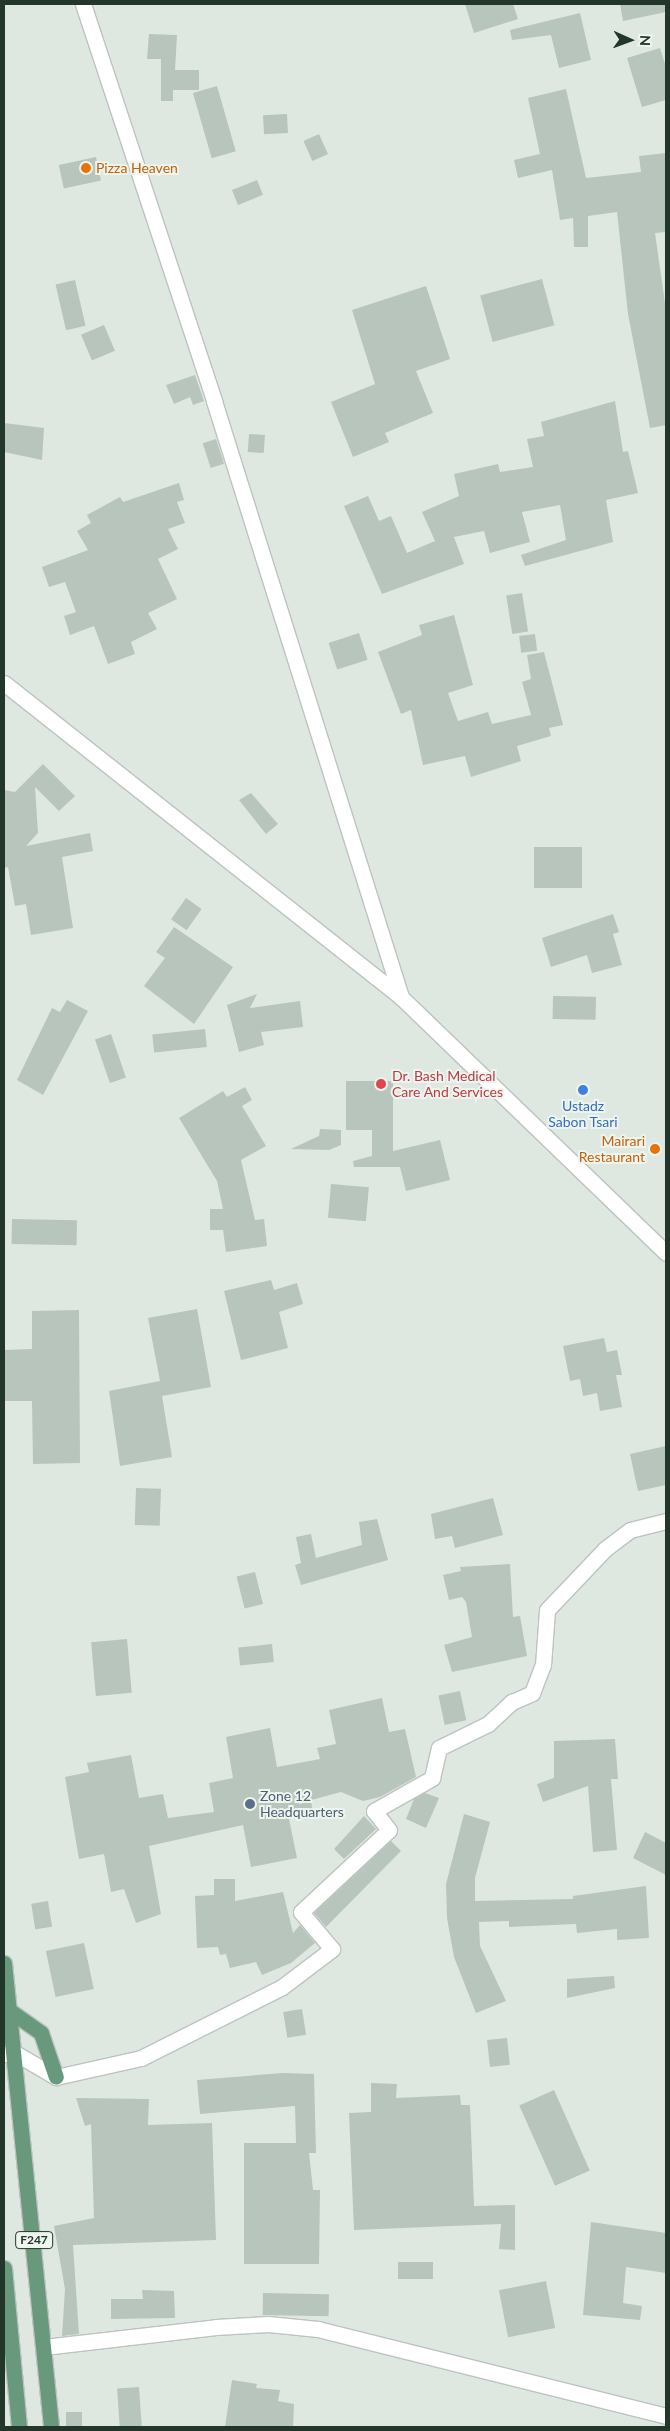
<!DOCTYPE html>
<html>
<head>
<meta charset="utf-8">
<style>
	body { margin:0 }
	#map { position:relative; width:670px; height:2431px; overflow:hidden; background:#dee8e1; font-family:Lato,sans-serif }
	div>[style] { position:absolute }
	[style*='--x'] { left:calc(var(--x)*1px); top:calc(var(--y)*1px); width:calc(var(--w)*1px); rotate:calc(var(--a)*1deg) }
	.building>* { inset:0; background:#b7c5bc; transform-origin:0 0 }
	.roads { filter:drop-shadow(1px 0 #bdc3bf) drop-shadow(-1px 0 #bdc3bf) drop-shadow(0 1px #bdc3bf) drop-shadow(0 -1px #bdc3bf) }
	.minor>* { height:15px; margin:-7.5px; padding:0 7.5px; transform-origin:7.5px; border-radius:7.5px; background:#fff }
	.tertiary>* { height:15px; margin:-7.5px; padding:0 7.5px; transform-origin:7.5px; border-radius:7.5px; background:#fff }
	.primary>* { height:15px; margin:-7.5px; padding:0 7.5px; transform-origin:7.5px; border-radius:7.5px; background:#68997d }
	.dots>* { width:14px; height:14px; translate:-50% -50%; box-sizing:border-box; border:2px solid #eef5ef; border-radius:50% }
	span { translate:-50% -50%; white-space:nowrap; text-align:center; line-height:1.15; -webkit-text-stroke:4px #eef5ef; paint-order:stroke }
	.shield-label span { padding:1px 4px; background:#eef5ef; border:1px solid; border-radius:4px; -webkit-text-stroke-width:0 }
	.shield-label { font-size:12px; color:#22362a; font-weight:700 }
	.food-label { font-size:14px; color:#c56008 }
	.left { translate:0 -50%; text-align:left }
	.right { translate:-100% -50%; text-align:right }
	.health-label { font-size:14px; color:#be3a42 }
	.shop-label { font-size:14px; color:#366cbe }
	.service-label { font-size:14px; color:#4e5e75 }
	.frame { position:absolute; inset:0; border:5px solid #22362a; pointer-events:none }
	.north { position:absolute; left:605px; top:15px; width:50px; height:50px; -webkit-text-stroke:4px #eef5ef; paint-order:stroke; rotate:92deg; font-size:14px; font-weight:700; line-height:20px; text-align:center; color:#22362a }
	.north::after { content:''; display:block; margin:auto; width:18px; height:22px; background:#22362a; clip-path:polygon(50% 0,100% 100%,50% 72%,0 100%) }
</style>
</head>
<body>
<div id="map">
	<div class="building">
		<div style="clip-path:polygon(465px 4px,513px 4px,518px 19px,474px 33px)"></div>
		<div style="clip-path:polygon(620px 4px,666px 4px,666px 12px,623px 21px)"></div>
		<div style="clip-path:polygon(580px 13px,591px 60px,559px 68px,551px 35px,512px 40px,510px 30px)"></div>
		<div style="clip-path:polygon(149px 34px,177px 35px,175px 70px,199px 70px,199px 90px,173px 90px,173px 101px,161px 101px,161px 59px,147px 59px)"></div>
		<div style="clip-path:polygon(660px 48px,666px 67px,666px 100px,642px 107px,627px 58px)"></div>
		<div style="left:217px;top:86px;width:68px;height:25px;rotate:74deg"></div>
		<div style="clip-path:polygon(566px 89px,586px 178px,641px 172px,639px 156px,666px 153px,666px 232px,655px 233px,666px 310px,666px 425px,650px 428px,628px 314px,617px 212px,588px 216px,588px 247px,574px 247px,573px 218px,560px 220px,552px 170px,518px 178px,514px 160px,540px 154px,528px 98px)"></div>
		<div style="left:287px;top:114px;width:19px;height:24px;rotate:87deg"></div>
		<div style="left:319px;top:134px;width:22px;height:17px;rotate:66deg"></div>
		<div style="left:96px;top:157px;width:24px;height:38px;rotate:78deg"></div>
		<div style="left:257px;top:180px;width:16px;height:27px;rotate:68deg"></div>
		<div style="left:542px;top:279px;width:48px;height:64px;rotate:75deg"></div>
		<div style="left:75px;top:280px;width:47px;height:20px;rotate:77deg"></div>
		<div style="clip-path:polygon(426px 286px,450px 359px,416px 371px,433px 413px,385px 433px,389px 442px,353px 457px,331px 402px,375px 384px,352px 310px)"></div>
		<div style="left:104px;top:325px;width:28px;height:25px;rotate:67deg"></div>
		<div style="clip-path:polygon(195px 375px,204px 401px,193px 405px,190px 397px,174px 404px,166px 385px)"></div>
		<div style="clip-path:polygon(615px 401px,623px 452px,628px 451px,638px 493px,606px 500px,613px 542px,525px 566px,521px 555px,566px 540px,560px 505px,522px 512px,530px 542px,490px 553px,484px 531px,454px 537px,464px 564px,382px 594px,344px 506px,368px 496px,379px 521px,391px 516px,407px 553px,435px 541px,422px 512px,459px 496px,454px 474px,498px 464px,500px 472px,533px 467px,527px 439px,544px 436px,541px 422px)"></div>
		<div style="clip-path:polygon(4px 423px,44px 428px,42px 460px,4px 452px)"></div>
		<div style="left:249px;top:434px;width:16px;height:18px;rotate:4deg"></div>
		<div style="left:216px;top:439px;width:26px;height:14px;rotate:72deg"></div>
		<div style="clip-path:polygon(179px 483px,184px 500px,177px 502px,185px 523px,168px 529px,178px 549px,158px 559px,177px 599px,148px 613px,157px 629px,131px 642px,135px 654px,108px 664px,94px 626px,70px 635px,64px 616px,76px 612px,65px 582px,49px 587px,42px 567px,88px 550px,77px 531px,91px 523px,87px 515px,120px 497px,123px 502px)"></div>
		<div style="left:522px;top:593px;width:39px;height:16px;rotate:81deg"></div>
		<div style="clip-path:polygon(454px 615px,473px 685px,448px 693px,458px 721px,488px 712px,492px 724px,531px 715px,522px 682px,531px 679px,527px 655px,544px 652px,563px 725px,549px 728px,551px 736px,517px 746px,521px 761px,471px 777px,465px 756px,423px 765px,411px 710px,401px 714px,378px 652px,422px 635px,419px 625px)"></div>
		<div style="left:359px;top:633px;width:28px;height:32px;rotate:72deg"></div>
		<div style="left:535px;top:634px;width:17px;height:16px;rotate:83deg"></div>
		<div style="clip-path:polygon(43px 764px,75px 796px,59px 811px,35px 787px,38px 833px,26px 846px,90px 833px,93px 851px,62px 857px,73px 928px,31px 935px,26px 904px,15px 906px,8px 867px,4px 868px,4px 790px,15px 792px)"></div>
		<div style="clip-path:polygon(251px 793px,278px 824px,266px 834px,239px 800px)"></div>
		<div style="left:534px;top:847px;width:48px;height:41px"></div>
		<div style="left:186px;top:898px;width:19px;height:26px;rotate:35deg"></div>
		<div style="clip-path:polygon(613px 914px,619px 932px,613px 934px,622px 965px,592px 973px,587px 955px,551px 967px,542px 938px)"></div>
		<div style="clip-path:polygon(174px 927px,233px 967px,194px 1024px,144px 986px,165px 958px,156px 952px)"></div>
		<div style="clip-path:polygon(257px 994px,250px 1008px,300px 1001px,303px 1027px,261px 1032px,264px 1045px,239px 1052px,227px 1005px)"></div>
		<div style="left:553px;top:996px;width:43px;height:23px;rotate:1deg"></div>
		<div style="clip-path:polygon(67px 1000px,88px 1011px,43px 1095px,17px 1080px,52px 1008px,60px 1012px)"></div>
		<div style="left:205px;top:1029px;width:18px;height:53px;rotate:84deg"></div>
		<div style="left:111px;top:1034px;width:46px;height:17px;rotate:71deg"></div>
		<div style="clip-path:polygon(346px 1081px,393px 1081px,393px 1151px,440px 1140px,450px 1180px,406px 1191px,400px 1167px,354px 1167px,353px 1161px,372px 1156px,372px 1130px,346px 1130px)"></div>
		<div style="clip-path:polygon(245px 1087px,252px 1100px,242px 1106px,266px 1146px,241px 1160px,255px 1220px,264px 1219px,267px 1246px,226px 1252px,223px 1230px,210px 1230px,210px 1209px,223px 1209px,217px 1181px,179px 1118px,223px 1091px,227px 1097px)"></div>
		<div style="clip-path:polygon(320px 1129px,341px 1130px,341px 1145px,329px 1150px,291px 1149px,319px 1136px)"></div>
		<div style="left:331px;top:1184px;width:38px;height:34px;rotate:5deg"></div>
		<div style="left:12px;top:1219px;width:65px;height:25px;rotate:1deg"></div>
		<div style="clip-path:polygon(271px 1280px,274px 1290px,297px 1283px,303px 1304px,279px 1312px,288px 1348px,241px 1360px,224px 1291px)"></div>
		<div style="clip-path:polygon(197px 1309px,211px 1387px,162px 1396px,172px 1457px,120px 1466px,109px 1391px,160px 1381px,148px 1318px)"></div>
		<div style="clip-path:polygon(79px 1310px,80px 1463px,33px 1464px,32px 1401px,4px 1401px,4px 1350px,32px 1349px,32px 1311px)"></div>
		<div style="clip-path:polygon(604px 1338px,607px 1352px,617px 1350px,622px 1375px,616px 1375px,622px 1407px,600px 1411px,597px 1393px,583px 1396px,580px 1379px,570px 1381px,563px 1346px)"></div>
		<div style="clip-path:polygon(666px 1446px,666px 1485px,638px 1491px,630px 1454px)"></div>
		<div style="left:136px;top:1488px;width:25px;height:37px;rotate:2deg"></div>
		<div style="clip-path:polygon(493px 1498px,503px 1535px,455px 1548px,452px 1536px,435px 1539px,431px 1514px)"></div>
		<div style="clip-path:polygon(377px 1519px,388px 1560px,301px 1585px,295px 1565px,301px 1563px,296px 1537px,311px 1534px,316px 1558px,362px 1545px,359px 1522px)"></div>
		<div style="clip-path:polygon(510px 1564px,513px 1617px,520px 1616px,527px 1656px,452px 1672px,444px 1645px,472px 1637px,466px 1602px,462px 1597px,449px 1600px,443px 1575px,461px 1571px,460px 1567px)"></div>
		<div style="left:255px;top:1572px;width:33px;height:19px;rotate:76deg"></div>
		<div style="left:127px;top:1639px;width:54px;height:36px;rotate:85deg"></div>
		<div style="left:272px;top:1644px;width:18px;height:34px;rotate:84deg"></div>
		<div style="left:460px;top:1691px;width:30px;height:22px;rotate:78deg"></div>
		<div style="clip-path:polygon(382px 1698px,389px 1732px,405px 1729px,416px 1777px,380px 1797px,363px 1801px,341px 1792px,311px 1800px,313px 1814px,289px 1819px,297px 1858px,251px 1867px,243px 1825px,149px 1846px,161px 1914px,136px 1923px,124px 1889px,111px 1892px,104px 1854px,79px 1859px,65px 1777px,89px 1772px,87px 1763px,131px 1755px,139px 1798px,163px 1794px,168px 1818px,214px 1812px,209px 1783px,233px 1778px,226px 1737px,270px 1728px,277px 1767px,320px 1759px,317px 1748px,336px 1744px,329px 1710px)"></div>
		<div style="clip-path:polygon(615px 1739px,618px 1779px,611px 1779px,617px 1850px,593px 1852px,588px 1786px,543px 1802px,537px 1784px,554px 1778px,554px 1741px)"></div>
		<div style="clip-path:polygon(425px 1793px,439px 1798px,426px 1828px,406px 1819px,414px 1799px)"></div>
		<div style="clip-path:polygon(464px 1814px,490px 1822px,475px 1878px,475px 1901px,573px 1899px,573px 1896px,646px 1886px,649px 1938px,617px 1940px,617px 1929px,577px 1933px,576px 1924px,509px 1927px,509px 1921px,479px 1922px,480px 1946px,506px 2001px,476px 2013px,454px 1957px,447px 1918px,446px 1884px)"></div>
		<div style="clip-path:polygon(364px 1816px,376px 1829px,344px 1859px,334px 1849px)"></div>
		<div style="clip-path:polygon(645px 1832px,666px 1843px,666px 1875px,633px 1858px)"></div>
		<div style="clip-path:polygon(391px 1841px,401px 1851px,326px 1927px,314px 1913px)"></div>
		<div style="clip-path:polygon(214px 1879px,235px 1879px,235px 1901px,283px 1892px,293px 1933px,300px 1925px,315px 1943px,291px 1963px,262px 1975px,256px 1962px,230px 1968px,226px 1954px,220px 1955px,218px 1947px,197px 1948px,195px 1896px,214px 1895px)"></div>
		<div style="left:48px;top:1901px;width:26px;height:17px;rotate:81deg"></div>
		<div style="left:84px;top:1943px;width:47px;height:39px;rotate:78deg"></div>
		<div style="clip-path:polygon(614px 1976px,615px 1988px,567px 1998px,567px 1979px)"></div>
		<div style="left:302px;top:2009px;width:26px;height:19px;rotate:81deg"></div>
		<div style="left:507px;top:2038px;width:27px;height:20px;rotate:84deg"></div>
		<div style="clip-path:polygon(282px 2073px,314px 2074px,316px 2153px,309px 2153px,313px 2190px,320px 2190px,319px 2264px,244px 2264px,244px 2143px,296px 2143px,295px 2106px,200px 2114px,197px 2080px)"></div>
		<div style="clip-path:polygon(371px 2083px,397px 2084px,396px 2098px,460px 2095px,461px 2105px,470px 2105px,474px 2206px,515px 2205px,515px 2250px,499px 2249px,501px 2224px,354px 2230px,349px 2113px,371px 2112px)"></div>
		<div style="left:554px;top:2090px;width:88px;height:38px;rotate:66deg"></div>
		<div style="clip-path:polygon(76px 2098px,149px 2099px,148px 2125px,212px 2123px,216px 2240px,73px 2245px,79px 2334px,62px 2336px,65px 2289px,54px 2226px,94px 2218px,91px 2124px,85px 2126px)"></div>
		<div style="clip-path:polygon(591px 2222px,666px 2233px,666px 2273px,626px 2267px,623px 2303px,642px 2306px,640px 2320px,583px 2315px)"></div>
		<div style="left:433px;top:2262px;width:17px;height:35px;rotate:90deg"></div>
		<div style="left:546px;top:2281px;width:48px;height:48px;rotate:79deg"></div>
		<div style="clip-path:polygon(142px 2290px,174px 2291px,175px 2318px,111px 2319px,111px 2299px,143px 2299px)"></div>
		<div style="left:263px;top:2293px;width:66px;height:22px;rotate:1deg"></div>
		<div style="clip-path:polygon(232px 2380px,257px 2384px,256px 2388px,280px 2390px,278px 2401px,294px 2404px,293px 2427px,225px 2427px)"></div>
		<div style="left:139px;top:2387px;width:40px;height:22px;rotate:86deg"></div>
		<div style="left:66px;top:2412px;width:16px;height:15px"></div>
	</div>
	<div class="roads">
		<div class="minor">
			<div style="--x:83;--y:4;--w:418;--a:71.7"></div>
			<div style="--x:214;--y:401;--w:625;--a:72.58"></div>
			<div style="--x:4;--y:2054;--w:11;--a:-5"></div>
			<div style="--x:15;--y:2053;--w:48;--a:30.3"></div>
			<div style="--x:56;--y:2077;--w:87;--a:-12.6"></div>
			<div style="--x:141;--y:2058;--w:158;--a:-26.7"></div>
			<div style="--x:282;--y:1987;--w:63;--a:-37.2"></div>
			<div style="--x:332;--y:1949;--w:48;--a:-130"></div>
			<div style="--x:301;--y:1912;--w:120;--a:-43"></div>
			<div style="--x:389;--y:1830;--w:24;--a:-128"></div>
			<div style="--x:374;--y:1811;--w:67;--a:-29.6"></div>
			<div style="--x:432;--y:1778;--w:31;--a:-77"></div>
			<div style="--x:439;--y:1748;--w:55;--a:-26.1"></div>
			<div style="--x:488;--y:1724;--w:33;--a:-43"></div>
			<div style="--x:512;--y:1702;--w:22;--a:-24"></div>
			<div style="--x:532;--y:1693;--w:30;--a:-69"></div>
			<div style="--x:543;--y:1665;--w:55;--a:-85.8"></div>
			<div style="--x:547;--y:1610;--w:84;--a:-46.4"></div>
			<div style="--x:605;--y:1549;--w:31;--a:-37"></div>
			<div style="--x:630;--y:1530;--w:37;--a:-14"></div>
			<div style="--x:44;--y:2347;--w:173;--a:-6.6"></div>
			<div style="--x:216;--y:2327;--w:52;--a:-3.3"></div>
			<div style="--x:268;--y:2324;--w:50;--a:5.7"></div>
			<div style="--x:318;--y:2329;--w:359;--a:14"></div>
		</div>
		<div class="tertiary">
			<div style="--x:4;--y:683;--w:506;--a:38.34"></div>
			<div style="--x:401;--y:997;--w:368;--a:44"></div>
		</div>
		<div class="primary">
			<div style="--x:4;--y:1963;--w:466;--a:84.2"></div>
			<div style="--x:10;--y:2011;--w:38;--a:35"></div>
			<div style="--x:41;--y:2033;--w:46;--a:71.2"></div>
			<div style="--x:4;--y:2268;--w:160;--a:84.6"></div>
		</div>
	</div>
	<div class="dots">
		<div style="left:86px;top:168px;background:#e8710a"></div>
		<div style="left:381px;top:1084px;background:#e0444e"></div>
		<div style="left:583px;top:1090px;background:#3f7fe0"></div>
		<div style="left:655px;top:1149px;background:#e8710a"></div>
		<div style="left:250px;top:1804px;background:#5c6f8a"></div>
	</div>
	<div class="shield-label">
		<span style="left:34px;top:2240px">F247</span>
	</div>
	<div class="food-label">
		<span class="left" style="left:96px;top:168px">Pizza Heaven</span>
		<span class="right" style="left:645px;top:1149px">Mairari<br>Restaurant</span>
	</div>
	<div class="health-label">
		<span class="left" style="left:392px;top:1084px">Dr. Bash Medical<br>Care And Services</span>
	</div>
	<div class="shop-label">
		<span style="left:583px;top:1114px">Ustadz<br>Sabon Tsari</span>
	</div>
	<div class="service-label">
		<span class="left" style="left:260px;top:1804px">Zone 12<br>Headquarters</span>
	</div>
	<div class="frame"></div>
	<div class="north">N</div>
</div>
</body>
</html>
